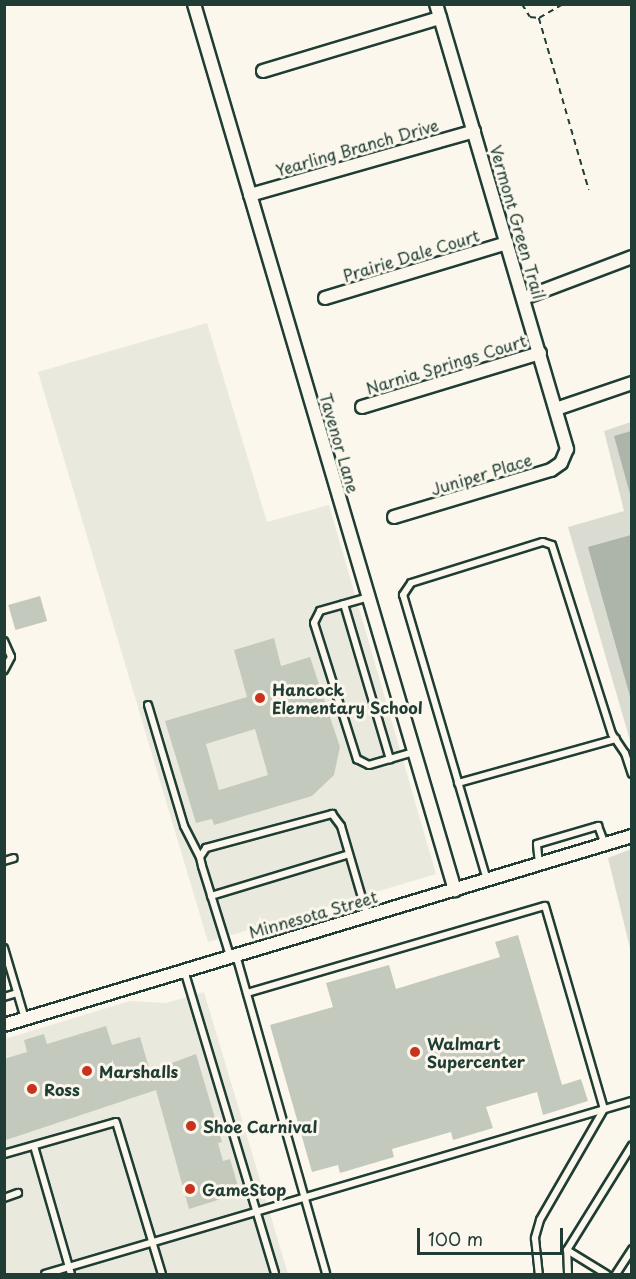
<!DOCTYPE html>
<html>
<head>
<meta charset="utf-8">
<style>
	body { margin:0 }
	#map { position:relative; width:636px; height:1279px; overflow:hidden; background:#fbf7ec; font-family:"Playpen Sans",sans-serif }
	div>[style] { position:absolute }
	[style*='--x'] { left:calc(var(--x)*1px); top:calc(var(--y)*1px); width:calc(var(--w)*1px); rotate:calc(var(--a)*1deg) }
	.built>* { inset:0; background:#eae9de }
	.green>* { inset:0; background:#dbdcd1 }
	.water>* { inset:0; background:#adb4aa }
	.building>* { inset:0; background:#c4c9be; transform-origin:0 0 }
	.path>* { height:1.5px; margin-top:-0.75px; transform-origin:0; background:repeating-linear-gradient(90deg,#1f3d34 0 6px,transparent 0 10.5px) }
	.roads { filter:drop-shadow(2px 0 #1f3d34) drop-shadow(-2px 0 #1f3d34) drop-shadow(0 2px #1f3d34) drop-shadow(0 -2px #1f3d34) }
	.service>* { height:6px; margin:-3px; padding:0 3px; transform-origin:3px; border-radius:3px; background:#fbf7ec }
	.minor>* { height:12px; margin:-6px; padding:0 6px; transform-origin:6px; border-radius:6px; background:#fbf7ec }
	.dots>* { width:16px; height:16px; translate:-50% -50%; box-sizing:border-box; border:3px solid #fbf7ec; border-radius:50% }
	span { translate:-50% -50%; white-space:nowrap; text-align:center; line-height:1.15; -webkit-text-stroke:6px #fbf7ec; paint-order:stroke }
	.street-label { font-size:16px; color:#1f3d34 }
	.poi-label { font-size:16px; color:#1f3d34; font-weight:700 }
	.left { translate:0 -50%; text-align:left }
	.frame { position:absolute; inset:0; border:6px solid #1f3d34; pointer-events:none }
	.scale { position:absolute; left:417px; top:1228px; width:146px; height:27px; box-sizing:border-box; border:3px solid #1f3d34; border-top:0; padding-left:8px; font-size:18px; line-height:21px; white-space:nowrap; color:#1f3d34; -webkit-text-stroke:4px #fbf7ec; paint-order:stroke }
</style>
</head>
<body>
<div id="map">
	<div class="built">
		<div style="clip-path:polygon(207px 323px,267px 522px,329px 505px,436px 874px,208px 942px,38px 372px)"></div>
		<div style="clip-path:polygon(204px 992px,288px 1274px,5px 1274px,5px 1039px,130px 1001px,166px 1003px)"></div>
	</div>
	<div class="green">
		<div style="clip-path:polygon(631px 422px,631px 744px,568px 527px,624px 511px,604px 431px)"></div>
		<div style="clip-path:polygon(631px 849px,631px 952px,608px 858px)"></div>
	</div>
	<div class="water">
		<div style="clip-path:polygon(631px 431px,632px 493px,630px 494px,614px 436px)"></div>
		<div style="clip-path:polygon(631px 535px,632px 535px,631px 700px,588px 547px)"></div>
	</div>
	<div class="building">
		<div style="left:40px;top:596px;width:26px;height:33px;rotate:74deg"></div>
		<div style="clip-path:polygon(evenodd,274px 638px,281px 666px,310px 657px,340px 747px,334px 775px,312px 796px,214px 825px,212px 819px,196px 823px,165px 721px,247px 697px,234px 650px,274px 638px,255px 729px,268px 775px,219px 790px,206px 744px,255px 729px)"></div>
		<div style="clip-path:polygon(518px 935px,562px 1085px,581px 1079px,588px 1101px,543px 1115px,537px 1092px,486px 1107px,493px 1128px,453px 1140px,451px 1132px,392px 1149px,394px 1157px,340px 1173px,338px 1165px,312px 1172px,270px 1025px,333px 1007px,326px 983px,389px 965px,396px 989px,500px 957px,495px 942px)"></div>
		<div style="clip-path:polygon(106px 1026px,112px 1045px,140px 1037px,150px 1071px,196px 1054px,222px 1142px,218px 1143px,223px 1161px,230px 1159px,240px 1193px,189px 1209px,156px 1090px,6px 1140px,4px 1059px,27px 1052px,24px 1040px,44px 1034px,47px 1044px)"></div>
	</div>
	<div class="path">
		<div style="--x:522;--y:4;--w:15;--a:58"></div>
		<div style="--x:530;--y:17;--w:9;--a:6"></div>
		<div style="--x:539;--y:18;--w:28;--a:-30"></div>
		<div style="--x:539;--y:18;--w:179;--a:73.8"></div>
	</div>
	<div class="roads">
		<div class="service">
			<div style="--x:369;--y:597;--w:51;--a:164.1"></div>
			<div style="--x:320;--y:611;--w:13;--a:117"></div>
			<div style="--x:314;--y:623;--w:143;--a:72.5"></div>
			<div style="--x:357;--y:759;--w:13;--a:27"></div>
			<div style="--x:369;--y:765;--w:47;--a:-16.1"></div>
			<div style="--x:344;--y:604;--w:162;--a:73.5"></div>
			<div style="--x:4;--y:641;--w:17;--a:66"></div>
			<div style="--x:11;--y:657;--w:15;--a:118"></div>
			<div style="--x:148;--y:705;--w:126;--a:73.4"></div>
			<div style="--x:184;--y:826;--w:35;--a:63"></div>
			<div style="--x:458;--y:783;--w:164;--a:-15.6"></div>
			<div style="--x:4;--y:861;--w:10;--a:-17"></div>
			<div style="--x:539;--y:864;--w:20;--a:-96"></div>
			<div style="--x:537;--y:844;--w:64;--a:-16.4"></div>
			<div style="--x:598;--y:826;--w:19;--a:69"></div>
			<div style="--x:487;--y:880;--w:297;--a:-106.4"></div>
			<div style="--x:403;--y:595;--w:14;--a:-56"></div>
			<div style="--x:411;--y:583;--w:138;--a:-17.3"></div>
			<div style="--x:543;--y:542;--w:9;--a:18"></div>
			<div style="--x:552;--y:545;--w:198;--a:72.4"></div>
			<div style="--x:612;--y:734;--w:23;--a:56"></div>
			<div style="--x:625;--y:753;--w:22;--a:72"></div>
			<div style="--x:211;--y:896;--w:144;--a:-16.9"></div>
			<div style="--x:4;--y:948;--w:74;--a:73.5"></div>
			<div style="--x:236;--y:955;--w:331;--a:74.2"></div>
			<div style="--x:230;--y:956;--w:94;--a:-107.3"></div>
			<div style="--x:202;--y:866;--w:9;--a:-103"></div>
			<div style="--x:200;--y:857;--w:11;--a:-56"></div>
			<div style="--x:206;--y:848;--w:131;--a:-15.1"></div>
			<div style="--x:332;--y:814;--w:15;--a:53"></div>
			<div style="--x:341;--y:826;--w:93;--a:73.7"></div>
			<div style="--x:184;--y:970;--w:317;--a:73.3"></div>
			<div style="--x:247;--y:993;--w:310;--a:-16.3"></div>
			<div style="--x:545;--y:906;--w:211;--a:73.8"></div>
			<div style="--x:604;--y:1109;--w:128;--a:120"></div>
			<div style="--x:540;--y:1220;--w:19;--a:106"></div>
			<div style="--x:535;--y:1238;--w:36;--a:84"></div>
			<div style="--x:4;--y:997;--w:14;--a:-17"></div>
			<div style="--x:34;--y:1146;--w:133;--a:73.9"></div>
			<div style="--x:4;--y:1154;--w:116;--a:-15.9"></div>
			<div style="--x:116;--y:1122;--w:159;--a:73.2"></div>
			<div style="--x:4;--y:1198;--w:15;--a:-20"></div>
			<div style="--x:567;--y:1250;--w:46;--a:31.6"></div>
			<div style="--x:45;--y:1274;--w:612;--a:-16.42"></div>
			<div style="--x:568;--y:1274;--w:24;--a:-92"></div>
			<div style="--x:567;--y:1250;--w:123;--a:-58.2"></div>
			<div style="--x:616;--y:1274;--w:30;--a:-57"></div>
		</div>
		<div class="minor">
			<div style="--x:194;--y:4;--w:924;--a:73.59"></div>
			<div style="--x:263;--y:71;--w:185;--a:-16.7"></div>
			<div style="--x:250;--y:195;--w:233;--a:-15.9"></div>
			<div style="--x:325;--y:298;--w:190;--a:-16.8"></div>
			<div style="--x:524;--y:298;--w:116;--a:-20.8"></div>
			<div style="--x:362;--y:407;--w:186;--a:-16.9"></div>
			<div style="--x:556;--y:409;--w:80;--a:-18.9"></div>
			<div style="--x:394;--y:517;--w:164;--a:-16.7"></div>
			<div style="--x:551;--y:470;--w:12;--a:-35"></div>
			<div style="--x:561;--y:463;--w:15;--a:-67"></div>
			<div style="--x:567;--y:449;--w:464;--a:-106.4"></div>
			<div style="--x:4;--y:1025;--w:656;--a:-16.75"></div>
		</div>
	</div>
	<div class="dots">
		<div style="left:260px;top:698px;background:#c8321e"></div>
		<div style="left:415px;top:1052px;background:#c8321e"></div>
		<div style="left:87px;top:1071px;background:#c8321e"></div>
		<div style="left:32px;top:1089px;background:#c8321e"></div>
		<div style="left:191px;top:1126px;background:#c8321e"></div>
		<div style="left:190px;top:1189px;background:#c8321e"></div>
	</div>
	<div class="street-label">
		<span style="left:357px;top:147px;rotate:-16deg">Yearling Branch Drive</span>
		<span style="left:518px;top:222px;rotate:74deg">Vermont Green Trail</span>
		<span style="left:411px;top:255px;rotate:-17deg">Prairie Dale Court</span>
		<span style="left:446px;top:364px;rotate:-17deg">Narnia Springs Court</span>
		<span style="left:340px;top:443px;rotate:74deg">Tavenor Lane</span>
		<span style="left:481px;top:474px;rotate:-17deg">Juniper Place</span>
		<span style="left:313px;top:914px;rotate:-16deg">Minnesota Street</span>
	</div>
	<div class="poi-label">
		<span class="left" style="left:272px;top:698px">Hancock<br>Elementary School</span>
		<span class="left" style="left:427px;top:1052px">Walmart<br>Supercenter</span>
		<span class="left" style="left:99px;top:1071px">Marshalls</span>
		<span class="left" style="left:44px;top:1089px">Ross</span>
		<span class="left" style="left:203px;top:1126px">Shoe Carnival</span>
		<span class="left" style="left:202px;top:1189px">GameStop</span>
	</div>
	<div class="frame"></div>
	<div class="scale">100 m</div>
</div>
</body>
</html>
